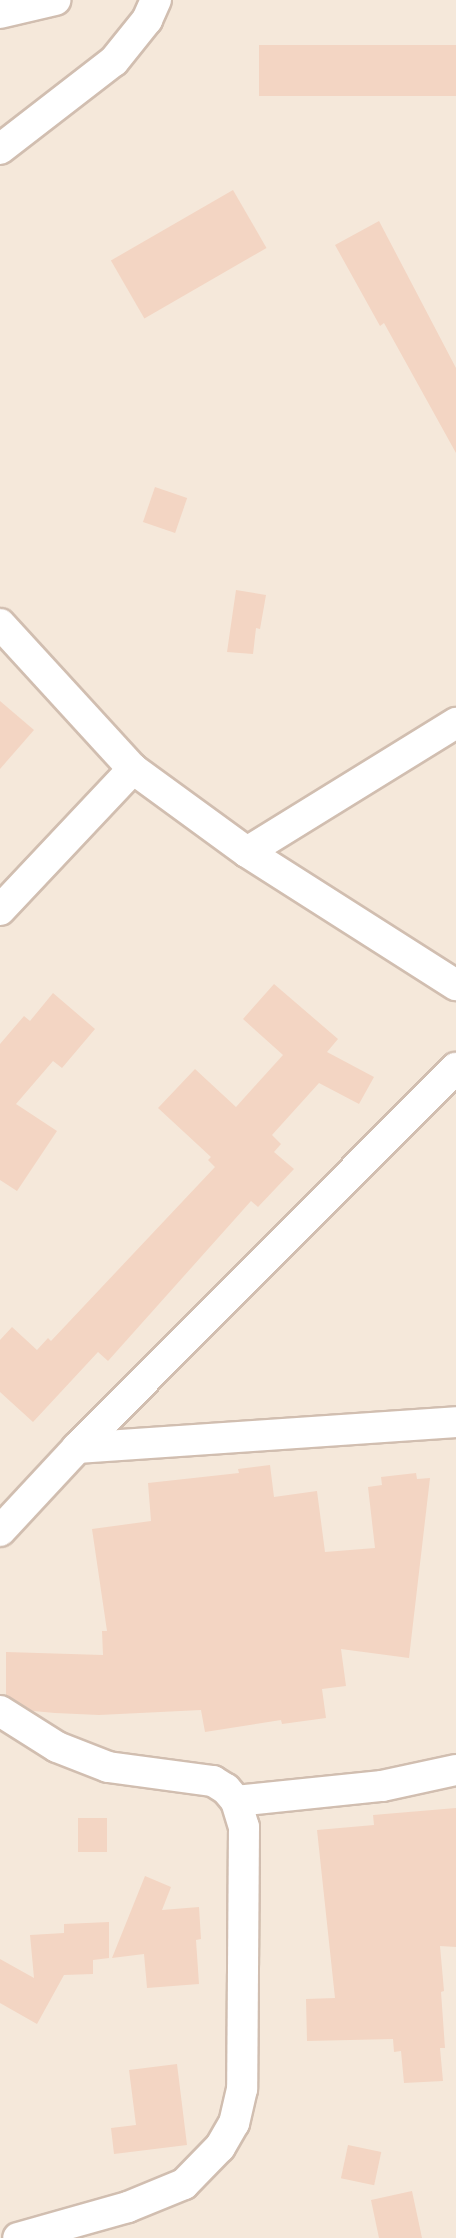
<!DOCTYPE html>
<html>
<head>
<meta charset="utf-8">
<style>
	body { margin:0 }
	#map { position:relative; width:456px; height:2238px; overflow:hidden; background:#fdf6ec; font-family:"Roboto Condensed",sans-serif }
	div>[style] { position:absolute }
	[style*='--x'] { left:calc(var(--x)*1px); top:calc(var(--y)*1px); width:calc(var(--w)*1px); rotate:calc(var(--a)*1deg) }
	.residential>* { inset:0; background:#f5e8da; transform-origin:0 0 }
	.building>* { inset:0; background:#f3d5c3; transform-origin:0 0 }
	.roads { filter:drop-shadow(2px 0 #d1beb0) drop-shadow(-2px 0 #d1beb0) drop-shadow(0 2px #d1beb0) drop-shadow(0 -2px #d1beb0) }
	.street>* { height:30px; margin:-15px; padding:0 15px; transform-origin:15px; border-radius:15px; background:#fff }
	span { translate:-50% -50%; white-space:nowrap; text-align:center; line-height:1.15; -webkit-text-stroke:6px #fffaf3; paint-order:stroke }
</style>
</head>
<body>
<div id="map">
	<div class="residential">
		<div style="left:0;top:0;width:456px;height:2238px"></div>
	</div>
	<div class="building">
		<div style="left:456px;top:45px;width:51px;height:197px;rotate:90deg"></div>
		<div style="left:233px;top:190px;width:67px;height:141px;rotate:60deg"></div>
		<div style="clip-path:polygon(379px 221px,456px 368px,456px 453px,384px 323px,380px 326px,335px 245px)"></div>
		<div style="left:155px;top:487px;width:34px;height:37px;rotate:19deg"></div>
		<div style="clip-path:polygon(236px 590px,266px 595px,260px 629px,256px 628px,253px 654px,227px 652px)"></div>
		<div style="clip-path:polygon(0 701px,34px 730px,0 769px)"></div>
		<div style="clip-path:polygon(274px 984px,338px 1039px,327px 1052px,374px 1077px,359px 1104px,319px 1083px,272px 1135px,281px 1144px,274px 1152px,294px 1169px,258px 1207px,251px 1201px,108px 1361px,98px 1352px,33px 1422px,0 1392px,0 1340px,12px 1327px,37px 1350px,48px 1338px,51px 1341px,215px 1167px,208px 1160px,211px 1157px,158px 1108px,195px 1069px,236px 1107px,283px 1055px,243px 1019px)"></div>
		<div style="clip-path:polygon(53px 993px,95px 1029px,62px 1068px,53px 1061px,16px 1104px,57px 1131px,17px 1191px,0 1180px,0 1044px,24px 1016px,30px 1021px)"></div>
		<div style="clip-path:polygon(270px 1465px,274px 1497px,317px 1491px,325px 1552px,375px 1548px,368px 1487px,382px 1485px,381px 1477px,416px 1473px,417px 1479px,430px 1478px,409px 1658px,341px 1649px,346px 1686px,322px 1689px,326px 1718px,282px 1724px,281px 1720px,205px 1732px,201px 1710px,99px 1715px,55px 1713px,33px 1711px,6px 1695px,6px 1652px,103px 1655px,102px 1631px,107px 1631px,92px 1529px,151px 1521px,148px 1483px,239px 1473px,238px 1469px)"></div>
		<div style="clip-path:polygon(456px 1808px,456px 1947px,440px 1946px,444px 1991px,441px 1992px,445px 2048px,440px 2048px,443px 2081px,404px 2083px,401px 2051px,394px 2052px,393px 2039px,307px 2041px,306px 1999px,335px 1998px,317px 1830px,374px 1825px,373px 1815px)"></div>
		<div style="left:78px;top:1818px;width:29px;height:34px"></div>
		<div style="clip-path:polygon(145px 1876px,171px 1887px,162px 1910px,199px 1907px,201px 1939px,196px 1940px,199px 1984px,147px 1988px,144px 1954px,112px 1958px)"></div>
		<div style="clip-path:polygon(109px 1922px,109px 1958px,93px 1960px,93px 1974px,64px 1975px,37px 2024px,0 2003px,0 1959px,34px 1978px,30px 1935px,64px 1933px,64px 1924px)"></div>
		<div style="clip-path:polygon(177px 2064px,187px 2145px,114px 2154px,111px 2128px,136px 2125px,129px 2070px)"></div>
		<div style="left:348px;top:2145px;width:34px;height:34px;rotate:12deg"></div>
		<div style="clip-path:polygon(412px 2191px,422px 2238px,379px 2238px,371px 2200px)"></div>
	</div>
	<div class="roads">
		<div class="street">
			<div style="--x:0;--y:13;--w:57;--a:-13.3"></div>
			<div style="--x:0;--y:149;--w:144;--a:-37.7"></div>
			<div style="--x:114;--y:61;--w:53;--a:-51.2"></div>
			<div style="--x:147;--y:20;--w:22;--a:-66"></div>
			<div style="--x:0;--y:624;--w:197;--a:47.5"></div>
			<div style="--x:133;--y:769;--w:141;--a:36.1"></div>
			<div style="--x:247;--y:852;--w:248;--a:32.5"></div>
			<div style="--x:247;--y:852;--w:246;--a:-31.7"></div>
			<div style="--x:0;--y:910;--w:194;--a:-46.7"></div>
			<div style="--x:77;--y:1448;--w:380;--a:-3.9"></div>
			<div style="--x:0;--y:1531;--w:113;--a:-47.1"></div>
			<div style="--x:77;--y:1448;--w:537;--a:-45.08"></div>
			<div style="--x:0;--y:1711;--w:67;--a:32.3"></div>
			<div style="--x:57;--y:1747;--w:55;--a:21.4"></div>
			<div style="--x:108;--y:1767;--w:106;--a:7.6"></div>
			<div style="--x:213;--y:1781;--w:15;--a:32"></div>
			<div style="--x:226;--y:1789;--w:16;--a:50"></div>
			<div style="--x:236;--y:1801;--w:27;--a:73"></div>
			<div style="--x:244;--y:1827;--w:262;--a:90.4"></div>
			<div style="--x:242;--y:2089;--w:35;--a:103"></div>
			<div style="--x:234;--y:2123;--w:28;--a:120"></div>
			<div style="--x:220;--y:2147;--w:52;--a:134.2"></div>
			<div style="--x:184;--y:2184;--w:61;--a:157.7"></div>
			<div style="--x:128;--y:2207;--w:114;--a:164.3"></div>
			<div style="--x:236;--y:1801;--w:147;--a:-5.9"></div>
			<div style="--x:382;--y:1786;--w:76;--a:-12.2"></div>
		</div>
	</div>
</div>
</body>
</html>
